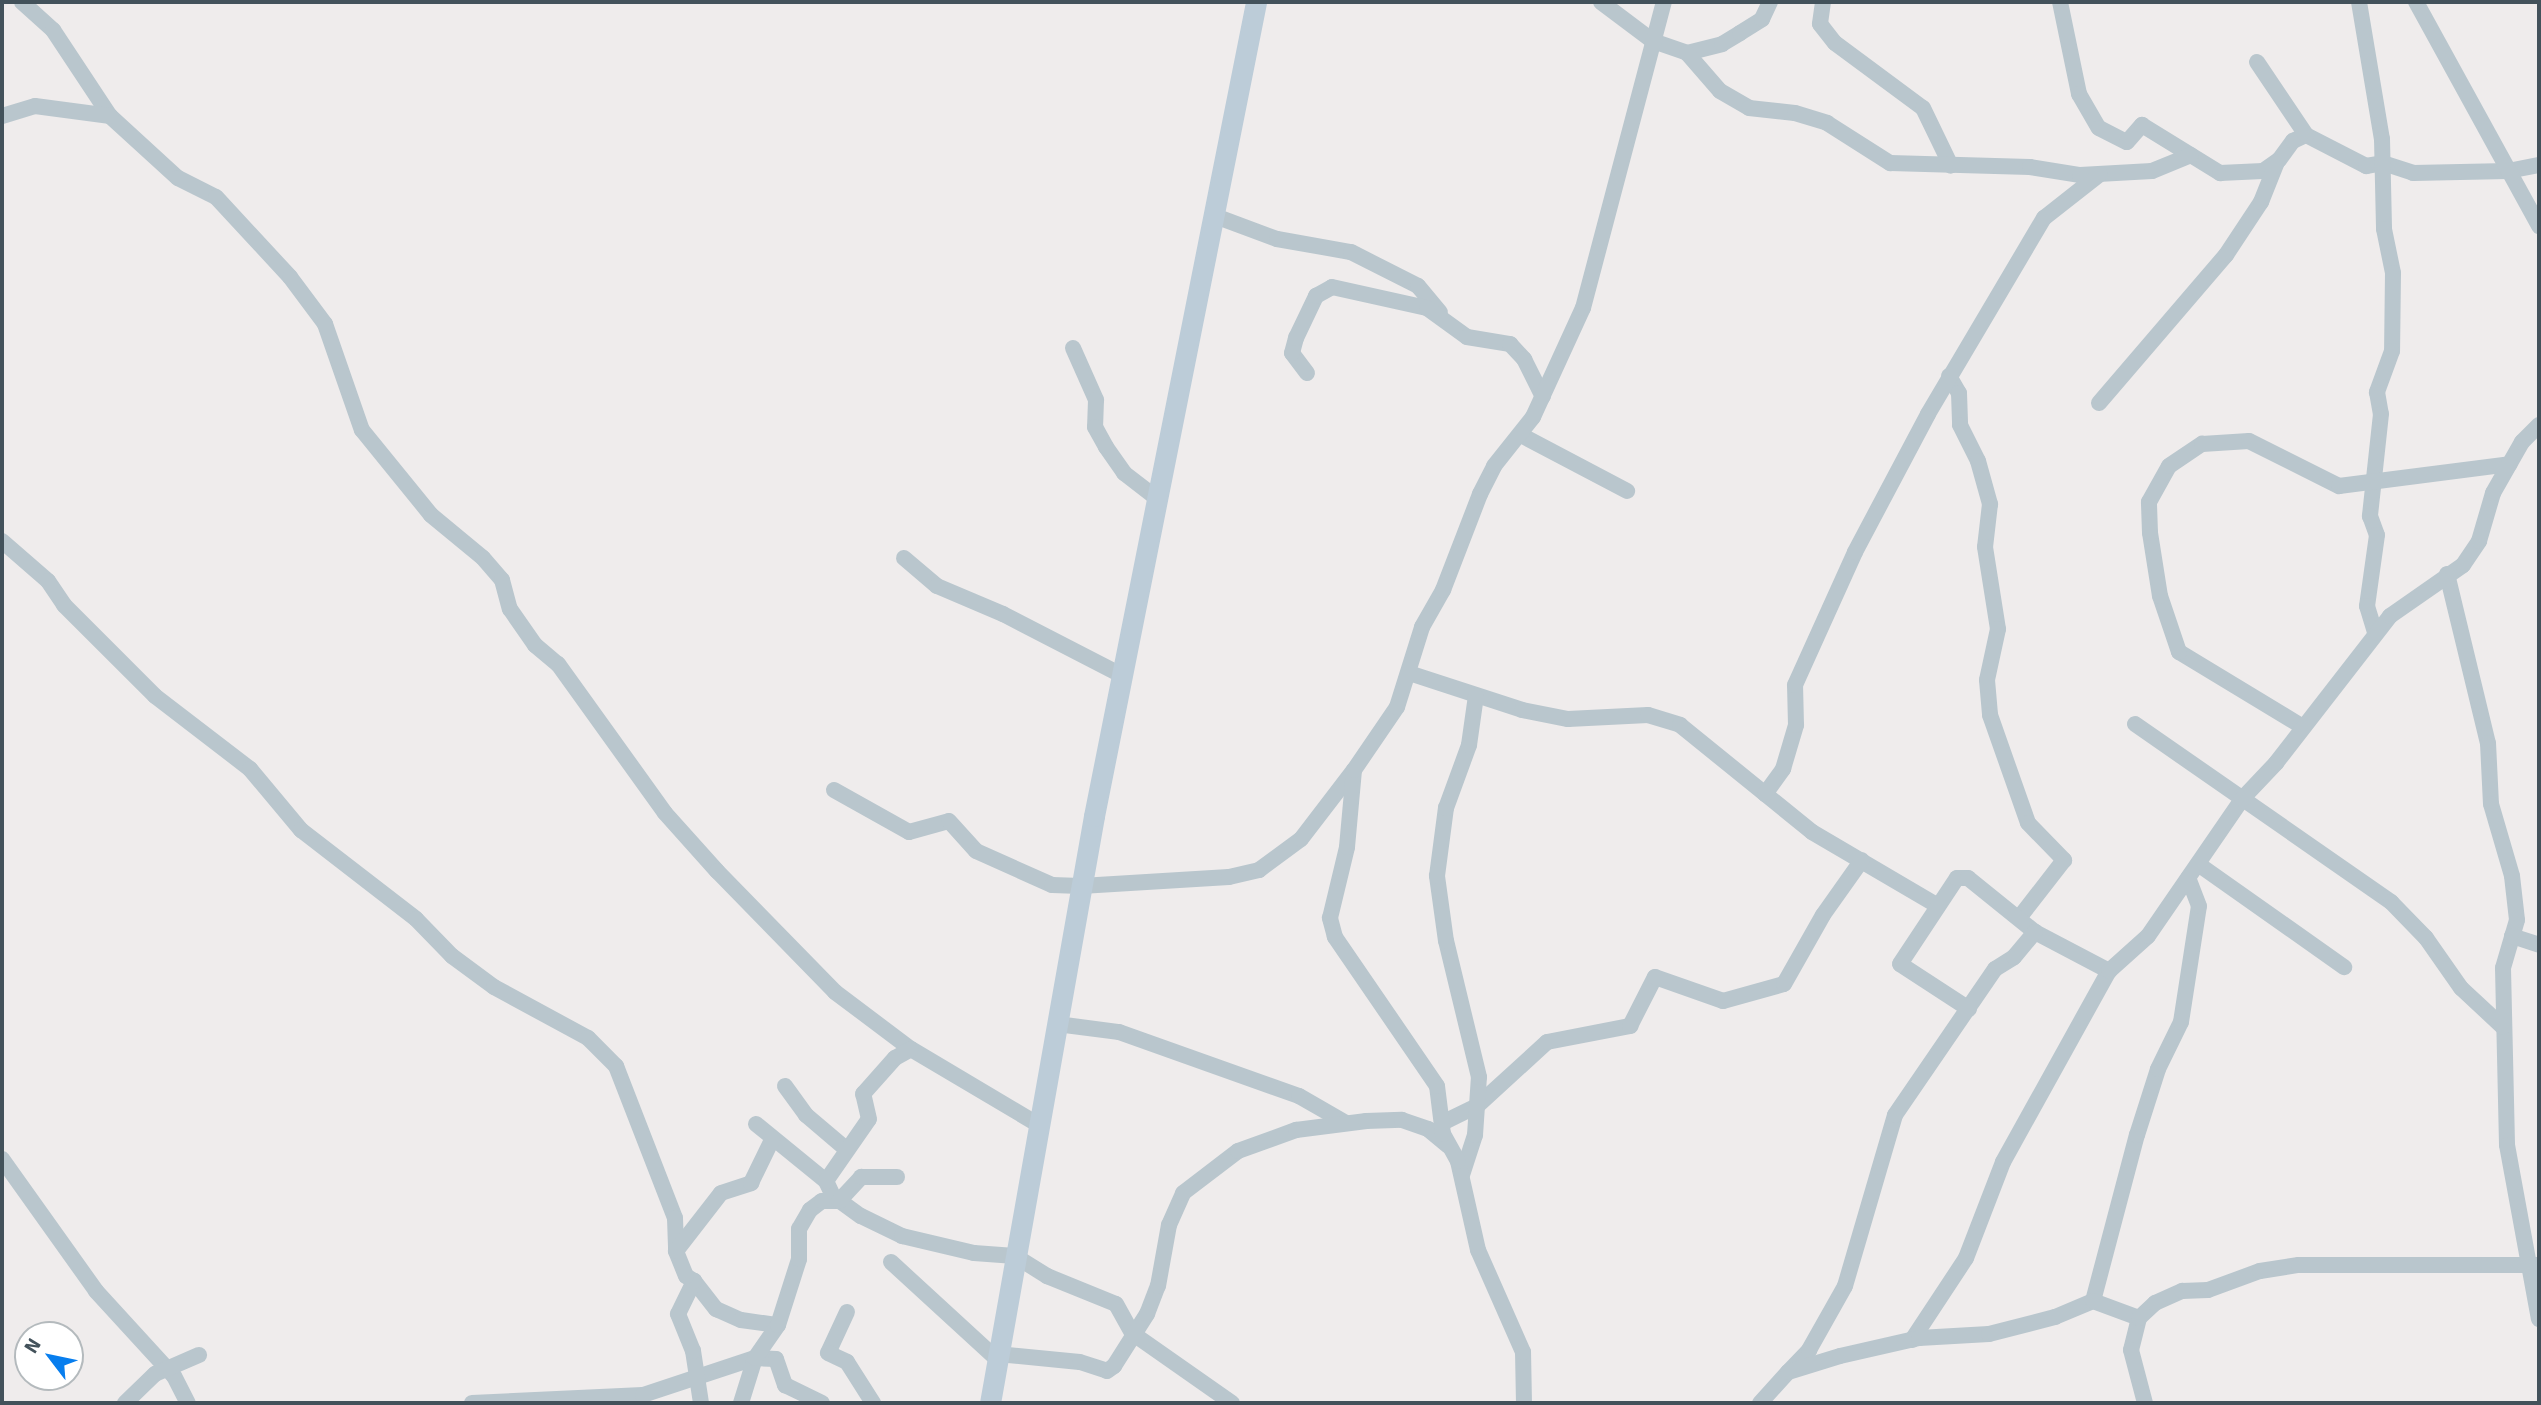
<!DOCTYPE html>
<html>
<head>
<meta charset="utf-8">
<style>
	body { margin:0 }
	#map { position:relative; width:2541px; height:1405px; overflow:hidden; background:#efecec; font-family:Signika,sans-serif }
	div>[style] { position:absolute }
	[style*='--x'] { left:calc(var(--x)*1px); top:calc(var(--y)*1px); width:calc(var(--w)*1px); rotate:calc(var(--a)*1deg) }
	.street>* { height:16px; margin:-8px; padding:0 8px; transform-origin:8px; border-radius:8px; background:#b9c6cd }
	.secondary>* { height:21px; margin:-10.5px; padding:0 10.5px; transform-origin:10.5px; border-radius:10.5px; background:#bcccd8 }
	span { translate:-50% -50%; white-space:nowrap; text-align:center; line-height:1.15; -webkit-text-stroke:6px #fff; paint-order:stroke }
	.frame { position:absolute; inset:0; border:4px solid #43525b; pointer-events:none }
	.north { position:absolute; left:14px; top:1321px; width:70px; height:70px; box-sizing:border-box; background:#fff; border:2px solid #b4babd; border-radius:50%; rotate:302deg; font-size:19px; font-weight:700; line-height:28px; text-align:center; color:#43525b }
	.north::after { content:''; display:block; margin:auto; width:24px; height:32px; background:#087eee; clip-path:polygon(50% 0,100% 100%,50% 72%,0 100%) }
</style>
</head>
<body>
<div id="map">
	<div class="street">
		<div style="--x:22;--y:2;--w:42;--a:42.1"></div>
		<div style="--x:53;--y:30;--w:103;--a:56.5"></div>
		<div style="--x:110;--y:116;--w:92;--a:42.4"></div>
		<div style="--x:178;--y:178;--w:42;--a:26.6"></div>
		<div style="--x:216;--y:197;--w:109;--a:47.2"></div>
		<div style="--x:290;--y:277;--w:59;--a:53.3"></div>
		<div style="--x:325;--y:324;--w:112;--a:70.8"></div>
		<div style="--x:362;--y:430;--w:109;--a:50.9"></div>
		<div style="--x:431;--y:515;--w:67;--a:39.6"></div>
		<div style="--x:483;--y:558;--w:29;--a:49"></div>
		<div style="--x:502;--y:580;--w:30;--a:75"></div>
		<div style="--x:510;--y:609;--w:44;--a:55.2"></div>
		<div style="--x:535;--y:645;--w:30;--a:40"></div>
		<div style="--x:558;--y:664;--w:183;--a:54.3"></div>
		<div style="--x:665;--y:813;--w:78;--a:48.1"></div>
		<div style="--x:717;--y:871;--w:169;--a:45.7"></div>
		<div style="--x:835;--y:992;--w:95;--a:36.9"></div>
		<div style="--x:911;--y:1049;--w:149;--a:30.7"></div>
		<div style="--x:1601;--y:2;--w:65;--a:36.9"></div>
		<div style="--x:1653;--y:41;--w:36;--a:19"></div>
		<div style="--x:1687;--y:53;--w:36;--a:-14"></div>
		<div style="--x:1722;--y:44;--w:21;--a:-31"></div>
		<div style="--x:1740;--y:33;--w:26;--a:-32"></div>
		<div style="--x:1762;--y:19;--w:19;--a:-65"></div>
		<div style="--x:1823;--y:2;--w:22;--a:98"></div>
		<div style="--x:1820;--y:24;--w:24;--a:52"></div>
		<div style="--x:1835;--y:43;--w:109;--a:36.5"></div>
		<div style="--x:1923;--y:108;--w:64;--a:64.2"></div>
		<div style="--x:2060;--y:2;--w:94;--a:78.3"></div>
		<div style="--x:2079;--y:94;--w:39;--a:60"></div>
		<div style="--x:2099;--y:128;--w:31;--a:27"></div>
		<div style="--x:2127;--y:142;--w:23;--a:-49"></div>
		<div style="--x:2142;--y:125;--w:92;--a:31.6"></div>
		<div style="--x:2220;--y:173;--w:43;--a:-2.7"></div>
		<div style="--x:2263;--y:171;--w:19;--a:-35"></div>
		<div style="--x:2279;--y:160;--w:24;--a:-54"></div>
		<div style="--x:2293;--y:141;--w:14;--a:-25"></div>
		<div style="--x:2306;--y:135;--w:68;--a:27.3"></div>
		<div style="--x:2366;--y:166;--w:17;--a:-10"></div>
		<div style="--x:2383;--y:163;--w:32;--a:18"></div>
		<div style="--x:2413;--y:173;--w:95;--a:-1.2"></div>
		<div style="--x:2508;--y:171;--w:32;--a:-11"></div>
		<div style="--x:2359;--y:2;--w:139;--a:80.5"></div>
		<div style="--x:2382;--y:139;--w:90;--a:88.7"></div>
		<div style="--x:2384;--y:229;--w:45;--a:78.4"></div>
		<div style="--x:2393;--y:273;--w:78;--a:90.7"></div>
		<div style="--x:2392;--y:351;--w:44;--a:110.1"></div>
		<div style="--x:2377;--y:392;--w:22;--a:80"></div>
		<div style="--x:2381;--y:414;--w:103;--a:96.2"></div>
		<div style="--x:2370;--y:516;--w:20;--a:70"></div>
		<div style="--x:2377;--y:535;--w:72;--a:98"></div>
		<div style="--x:2367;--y:606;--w:27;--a:73"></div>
		<div style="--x:2416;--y:2;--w:256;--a:61.2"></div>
		<div style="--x:1687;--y:53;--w:50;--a:49"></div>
		<div style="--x:1720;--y:91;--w:34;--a:30"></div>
		<div style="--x:1749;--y:108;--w:46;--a:6.2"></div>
		<div style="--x:1795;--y:113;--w:34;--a:17"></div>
		<div style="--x:1827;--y:123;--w:75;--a:32.4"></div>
		<div style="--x:1890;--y:163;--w:140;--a:1.6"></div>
		<div style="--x:2030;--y:167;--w:51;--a:9.1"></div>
		<div style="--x:2080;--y:175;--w:72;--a:-3.2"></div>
		<div style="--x:2152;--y:171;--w:42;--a:-22.3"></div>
		<div style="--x:2257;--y:62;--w:88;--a:56.1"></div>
		<div style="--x:2;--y:116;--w:34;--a:-17"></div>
		<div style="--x:35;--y:106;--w:76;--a:7.6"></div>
		<div style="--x:1215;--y:216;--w:66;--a:20.4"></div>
		<div style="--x:1277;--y:239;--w:75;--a:10"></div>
		<div style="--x:1351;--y:252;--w:75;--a:26.9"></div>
		<div style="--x:1418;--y:286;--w:34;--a:50"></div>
		<div style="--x:1073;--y:348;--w:57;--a:66.1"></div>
		<div style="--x:1096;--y:400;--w:27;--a:92"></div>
		<div style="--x:1095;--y:427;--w:23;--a:61"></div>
		<div style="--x:1106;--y:447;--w:32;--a:55"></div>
		<div style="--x:1124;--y:473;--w:44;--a:37.6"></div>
		<div style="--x:1307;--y:373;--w:25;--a:-127"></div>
		<div style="--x:1292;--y:353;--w:16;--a:-75"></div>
		<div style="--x:1296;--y:338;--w:47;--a:-64.5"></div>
		<div style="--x:1316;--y:296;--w:18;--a:-29"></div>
		<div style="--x:1332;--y:287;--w:97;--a:12.5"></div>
		<div style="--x:1427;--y:308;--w:49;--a:35.9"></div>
		<div style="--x:1467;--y:337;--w:44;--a:9.2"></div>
		<div style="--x:1510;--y:344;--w:21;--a:47"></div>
		<div style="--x:1524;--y:359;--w:42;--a:63.4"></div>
		<div style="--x:1949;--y:376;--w:20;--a:60"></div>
		<div style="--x:1959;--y:393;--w:32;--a:88"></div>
		<div style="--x:1960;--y:425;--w:40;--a:63.4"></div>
		<div style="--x:1978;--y:461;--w:45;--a:74.4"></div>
		<div style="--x:1990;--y:504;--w:43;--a:96.6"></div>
		<div style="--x:1985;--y:547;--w:83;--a:81"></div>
		<div style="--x:1998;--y:629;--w:52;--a:102.2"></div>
		<div style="--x:1987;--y:680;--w:35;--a:85"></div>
		<div style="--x:1990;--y:715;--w:114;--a:70.6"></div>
		<div style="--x:2028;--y:823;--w:52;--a:45.8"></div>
		<div style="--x:2064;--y:860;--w:73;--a:127.8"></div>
		<div style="--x:2099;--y:403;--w:195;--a:-49.4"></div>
		<div style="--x:2226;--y:255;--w:64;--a:-56.6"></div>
		<div style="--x:2261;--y:202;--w:43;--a:-68.2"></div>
		<div style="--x:1521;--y:435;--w:120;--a:27.8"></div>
		<div style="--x:2;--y:541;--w:61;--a:41"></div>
		<div style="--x:48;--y:581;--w:29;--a:56"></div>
		<div style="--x:64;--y:605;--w:129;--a:45"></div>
		<div style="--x:155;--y:696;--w:120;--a:37.5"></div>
		<div style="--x:250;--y:769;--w:80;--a:50.1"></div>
		<div style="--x:301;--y:830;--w:145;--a:37.7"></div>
		<div style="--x:416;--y:919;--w:52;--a:45.8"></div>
		<div style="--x:452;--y:956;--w:52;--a:36.4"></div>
		<div style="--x:494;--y:987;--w:107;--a:28.5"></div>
		<div style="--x:588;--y:1038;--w:40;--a:45"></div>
		<div style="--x:616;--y:1066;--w:163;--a:68.8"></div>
		<div style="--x:675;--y:1218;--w:33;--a:88"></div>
		<div style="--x:904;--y:558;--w:43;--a:40.3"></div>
		<div style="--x:937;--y:586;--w:72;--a:23"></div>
		<div style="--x:1003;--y:614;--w:135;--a:27.3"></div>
		<div style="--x:2447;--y:574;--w:174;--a:76.4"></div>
		<div style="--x:2488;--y:743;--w:61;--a:87.2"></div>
		<div style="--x:2491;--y:804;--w:75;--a:73.7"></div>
		<div style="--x:2512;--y:876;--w:44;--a:83.5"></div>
		<div style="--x:2517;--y:920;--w:50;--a:106.3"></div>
		<div style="--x:2503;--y:968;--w:177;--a:88.7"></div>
		<div style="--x:2507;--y:1145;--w:177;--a:79.6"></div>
		<div style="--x:1409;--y:673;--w:119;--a:18.1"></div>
		<div style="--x:1522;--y:710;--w:47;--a:11.1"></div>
		<div style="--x:1568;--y:719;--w:80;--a:-2.9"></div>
		<div style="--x:1648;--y:715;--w:34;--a:17"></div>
		<div style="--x:1680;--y:725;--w:170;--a:39"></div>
		<div style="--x:1812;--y:832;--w:146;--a:30.4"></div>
		<div style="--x:2135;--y:724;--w:312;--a:34.8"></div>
		<div style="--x:2391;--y:902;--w:50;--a:45.8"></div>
		<div style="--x:2426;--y:938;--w:61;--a:55"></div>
		<div style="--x:2461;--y:988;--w:57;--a:42.9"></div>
		<div style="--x:2303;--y:727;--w:145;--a:-148.8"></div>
		<div style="--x:2179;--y:652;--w:59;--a:-108.7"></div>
		<div style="--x:2160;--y:596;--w:64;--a:-99"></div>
		<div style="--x:2150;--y:533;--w:31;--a:-92"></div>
		<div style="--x:2149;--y:502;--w:41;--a:-60.9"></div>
		<div style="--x:2169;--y:466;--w:40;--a:-34"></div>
		<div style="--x:2202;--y:444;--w:47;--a:-3.7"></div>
		<div style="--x:2249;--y:441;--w:101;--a:26.6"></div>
		<div style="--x:2339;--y:486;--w:172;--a:-7.3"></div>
		<div style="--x:834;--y:790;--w:86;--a:29.2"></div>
		<div style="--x:909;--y:832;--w:41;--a:-15.4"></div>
		<div style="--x:949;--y:821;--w:40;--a:48"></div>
		<div style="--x:976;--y:851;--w:83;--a:24.1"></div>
		<div style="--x:1052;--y:885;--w:29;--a:2"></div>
		<div style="--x:1081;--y:886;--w:148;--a:-3.5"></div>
		<div style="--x:1229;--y:877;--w:31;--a:-13"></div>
		<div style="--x:1259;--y:870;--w:52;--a:-36.4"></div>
		<div style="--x:1301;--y:839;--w:87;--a:-52.5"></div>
		<div style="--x:1765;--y:794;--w:31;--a:-54"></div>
		<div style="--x:1783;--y:769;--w:46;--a:-73.5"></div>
		<div style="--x:1796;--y:725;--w:40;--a:-91.4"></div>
		<div style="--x:1795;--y:685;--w:146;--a:-65.7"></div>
		<div style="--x:1855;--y:552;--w:156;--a:-62.1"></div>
		<div style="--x:1928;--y:414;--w:228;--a:-59.4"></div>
		<div style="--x:2044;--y:218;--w:71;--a:-38.2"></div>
		<div style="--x:2198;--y:864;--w:179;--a:35.2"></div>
		<div style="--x:2512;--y:936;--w:28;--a:18"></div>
		<div style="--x:1969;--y:1009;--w:82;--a:-146.9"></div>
		<div style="--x:1900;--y:964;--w:103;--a:-56.5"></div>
		<div style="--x:1957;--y:878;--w:11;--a:0"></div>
		<div style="--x:1968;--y:878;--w:86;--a:38.9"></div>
		<div style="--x:2035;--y:932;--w:84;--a:27.8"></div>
		<div style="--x:1057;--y:1024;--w:63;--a:7.4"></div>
		<div style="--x:1119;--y:1032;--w:191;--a:19.6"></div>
		<div style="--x:1299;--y:1096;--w:54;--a:29.9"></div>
		<div style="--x:785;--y:1086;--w:36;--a:54"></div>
		<div style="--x:806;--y:1115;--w:52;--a:40.4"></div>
		<div style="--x:1442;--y:1123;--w:39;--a:-26"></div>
		<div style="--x:1477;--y:1106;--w:95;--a:-42.4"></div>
		<div style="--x:1547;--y:1042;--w:85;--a:-10.9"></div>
		<div style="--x:1630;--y:1026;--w:55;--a:-63"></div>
		<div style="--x:1655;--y:977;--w:72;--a:19.4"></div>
		<div style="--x:1723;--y:1001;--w:63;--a:-15.6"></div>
		<div style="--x:1784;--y:984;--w:79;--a:-60.5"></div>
		<div style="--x:1823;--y:915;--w:67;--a:-54.7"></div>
		<div style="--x:756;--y:1124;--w:90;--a:39.2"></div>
		<div style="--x:826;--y:1181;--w:17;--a:65"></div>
		<div style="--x:833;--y:1196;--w:34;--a:36"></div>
		<div style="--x:861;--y:1216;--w:46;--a:26"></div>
		<div style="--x:902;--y:1236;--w:74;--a:13.3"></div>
		<div style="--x:974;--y:1253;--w:41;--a:4.2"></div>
		<div style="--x:1015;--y:1256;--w:38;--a:32"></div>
		<div style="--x:1047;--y:1276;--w:74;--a:22.1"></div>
		<div style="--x:1116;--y:1304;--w:33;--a:61"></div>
		<div style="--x:1132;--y:1333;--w:122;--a:35"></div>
		<div style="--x:2;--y:1159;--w:162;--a:54.5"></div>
		<div style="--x:96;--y:1291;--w:115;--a:47.5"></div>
		<div style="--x:174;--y:1376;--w:30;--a:63"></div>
		<div style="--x:1462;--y:1175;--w:42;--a:-72"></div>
		<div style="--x:1475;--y:1135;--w:58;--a:-86.1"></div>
		<div style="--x:1479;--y:1077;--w:140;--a:-103.6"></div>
		<div style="--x:1446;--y:941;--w:66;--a:-97.9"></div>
		<div style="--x:1437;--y:876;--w:69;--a:-82.5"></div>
		<div style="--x:1446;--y:808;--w:67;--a:-69.9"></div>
		<div style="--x:1469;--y:745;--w:49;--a:-81.9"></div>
		<div style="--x:826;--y:1181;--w:75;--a:-55.3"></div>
		<div style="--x:869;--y:1119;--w:26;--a:-103"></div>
		<div style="--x:863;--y:1094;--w:48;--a:-48.4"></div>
		<div style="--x:895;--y:1058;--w:18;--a:-29"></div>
		<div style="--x:891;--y:1262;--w:144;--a:42.5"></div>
		<div style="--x:694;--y:1281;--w:36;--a:52"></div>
		<div style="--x:716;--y:1309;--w:27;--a:24"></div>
		<div style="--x:741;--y:1320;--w:37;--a:8"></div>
		<div style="--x:2093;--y:1301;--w:172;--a:-75.2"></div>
		<div style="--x:2137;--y:1135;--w:69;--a:-72.3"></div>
		<div style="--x:2158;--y:1069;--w:52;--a:-63.9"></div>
		<div style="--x:2181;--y:1022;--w:117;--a:-81.2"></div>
		<div style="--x:2199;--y:906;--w:30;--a:-111"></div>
		<div style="--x:847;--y:1312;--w:45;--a:114.9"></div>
		<div style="--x:828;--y:1353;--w:21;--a:25"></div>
		<div style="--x:847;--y:1362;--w:49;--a:57.6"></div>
		<div style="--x:2139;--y:1318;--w:33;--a:104"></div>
		<div style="--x:2131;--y:1350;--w:55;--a:75.2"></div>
		<div style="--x:1912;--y:1340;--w:98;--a:-56.6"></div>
		<div style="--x:1966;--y:1258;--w:103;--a:-68.9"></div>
		<div style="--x:2003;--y:1162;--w:218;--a:-61"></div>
		<div style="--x:2109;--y:971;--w:52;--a:-41.9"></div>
		<div style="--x:2148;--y:936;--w:166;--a:-55.5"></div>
		<div style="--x:2242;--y:799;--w:50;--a:-46.6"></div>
		<div style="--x:2276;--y:763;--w:186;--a:-52.2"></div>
		<div style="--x:2390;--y:616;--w:89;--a:-34.9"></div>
		<div style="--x:2463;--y:565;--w:29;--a:-56"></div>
		<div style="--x:2479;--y:541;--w:50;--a:-73.7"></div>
		<div style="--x:2493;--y:493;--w:59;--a:-60.4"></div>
		<div style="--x:2522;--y:442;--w:24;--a:-45"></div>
		<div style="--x:998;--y:1354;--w:82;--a:5.6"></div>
		<div style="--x:1080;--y:1362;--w:28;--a:18"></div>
		<div style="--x:1107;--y:1371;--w:9;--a:-36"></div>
		<div style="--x:1114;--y:1366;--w:62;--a:-57.6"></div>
		<div style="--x:1147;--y:1314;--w:30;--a:-69"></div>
		<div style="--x:1158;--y:1286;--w:62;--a:-79.8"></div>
		<div style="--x:1169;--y:1225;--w:35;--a:-66"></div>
		<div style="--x:1183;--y:1193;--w:69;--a:-37.4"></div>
		<div style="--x:1238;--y:1151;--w:62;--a:-19.9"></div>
		<div style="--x:1296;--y:1130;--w:71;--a:-7.3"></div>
		<div style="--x:1366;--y:1121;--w:36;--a:-2"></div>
		<div style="--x:1402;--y:1120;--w:28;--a:19"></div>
		<div style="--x:1428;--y:1129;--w:26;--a:40"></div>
		<div style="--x:1790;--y:1370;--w:28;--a:-46"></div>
		<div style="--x:1809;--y:1350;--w:73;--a:-60.6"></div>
		<div style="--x:1845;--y:1286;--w:178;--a:-73.7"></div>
		<div style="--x:1895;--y:1115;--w:177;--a:-55.6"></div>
		<div style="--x:1995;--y:969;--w:22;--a:-32"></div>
		<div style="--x:2014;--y:957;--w:33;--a:-50"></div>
		<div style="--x:125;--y:1403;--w:42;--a:-44"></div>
		<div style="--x:155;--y:1374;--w:48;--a:-23.4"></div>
		<div style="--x:472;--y:1403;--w:171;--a:-2.7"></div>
		<div style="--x:643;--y:1395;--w:118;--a:-18.3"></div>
		<div style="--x:755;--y:1358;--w:21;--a:3"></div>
		<div style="--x:776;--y:1359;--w:28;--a:71"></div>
		<div style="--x:785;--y:1385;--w:41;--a:25.9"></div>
		<div style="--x:701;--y:1403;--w:53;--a:-98.7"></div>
		<div style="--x:693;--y:1351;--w:40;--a:-112"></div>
		<div style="--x:678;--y:1314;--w:37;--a:-64"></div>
		<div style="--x:694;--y:1281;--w:9;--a:-148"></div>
		<div style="--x:686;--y:1276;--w:27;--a:-112"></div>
		<div style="--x:676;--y:1251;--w:73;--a:-52.2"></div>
		<div style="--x:721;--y:1193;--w:32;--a:-18"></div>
		<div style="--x:751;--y:1183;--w:48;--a:-64"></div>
		<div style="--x:741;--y:1403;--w:47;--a:-72.7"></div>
		<div style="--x:755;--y:1358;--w:40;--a:-55.1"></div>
		<div style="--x:778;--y:1325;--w:69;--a:-72.3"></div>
		<div style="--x:799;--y:1259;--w:30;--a:-90"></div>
		<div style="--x:799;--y:1229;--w:22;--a:-60"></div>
		<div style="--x:810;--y:1210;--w:15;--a:-37"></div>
		<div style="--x:822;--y:1201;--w:17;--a:0"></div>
		<div style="--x:839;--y:1201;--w:33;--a:-47"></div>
		<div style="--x:861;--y:1177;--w:36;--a:0"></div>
		<div style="--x:1524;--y:1403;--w:51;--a:-91.1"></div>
		<div style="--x:1523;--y:1352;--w:111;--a:-113.8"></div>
		<div style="--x:1478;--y:1250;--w:91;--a:-102.7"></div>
		<div style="--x:1458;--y:1161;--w:31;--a:-119"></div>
		<div style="--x:1443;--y:1134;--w:48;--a:-97.1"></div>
		<div style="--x:1437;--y:1086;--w:181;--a:-124.4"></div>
		<div style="--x:1335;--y:937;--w:20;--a:-105"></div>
		<div style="--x:1330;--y:918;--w:73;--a:-76.5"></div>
		<div style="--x:1347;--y:847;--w:77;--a:-84.8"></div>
		<div style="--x:1354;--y:770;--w:76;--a:-55.7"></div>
		<div style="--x:1397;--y:707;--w:84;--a:-72.6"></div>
		<div style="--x:1422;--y:627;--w:43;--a:-60.4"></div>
		<div style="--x:1443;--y:590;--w:103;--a:-68.9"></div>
		<div style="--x:1480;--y:494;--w:31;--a:-63"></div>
		<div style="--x:1494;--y:466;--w:63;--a:-51.5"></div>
		<div style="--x:1533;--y:417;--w:120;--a:-65.4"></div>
		<div style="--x:1583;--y:308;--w:317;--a:-75.2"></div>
		<div style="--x:1760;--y:1403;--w:42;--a:-47.9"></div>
		<div style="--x:1788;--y:1372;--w:54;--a:-17.1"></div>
		<div style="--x:1840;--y:1356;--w:81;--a:-12.8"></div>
		<div style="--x:1919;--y:1338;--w:70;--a:-3.3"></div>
		<div style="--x:1989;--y:1334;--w:68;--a:-14.4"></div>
		<div style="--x:2055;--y:1317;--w:41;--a:-22.8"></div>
		<div style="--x:2093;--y:1301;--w:49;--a:20.3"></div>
		<div style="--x:2139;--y:1318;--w:22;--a:-43"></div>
		<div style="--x:2155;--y:1303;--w:30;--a:-24"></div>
		<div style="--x:2182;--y:1291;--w:26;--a:-2"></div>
		<div style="--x:2208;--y:1290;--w:55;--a:-20.1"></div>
		<div style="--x:2260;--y:1271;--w:39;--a:-9"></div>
		<div style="--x:2299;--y:1265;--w:240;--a:0"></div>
	</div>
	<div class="secondary">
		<div style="--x:990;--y:1403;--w:596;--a:-79.95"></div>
		<div style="--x:1094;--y:816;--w:830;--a:-78.74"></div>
	</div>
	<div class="frame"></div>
	<div class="north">N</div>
</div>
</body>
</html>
